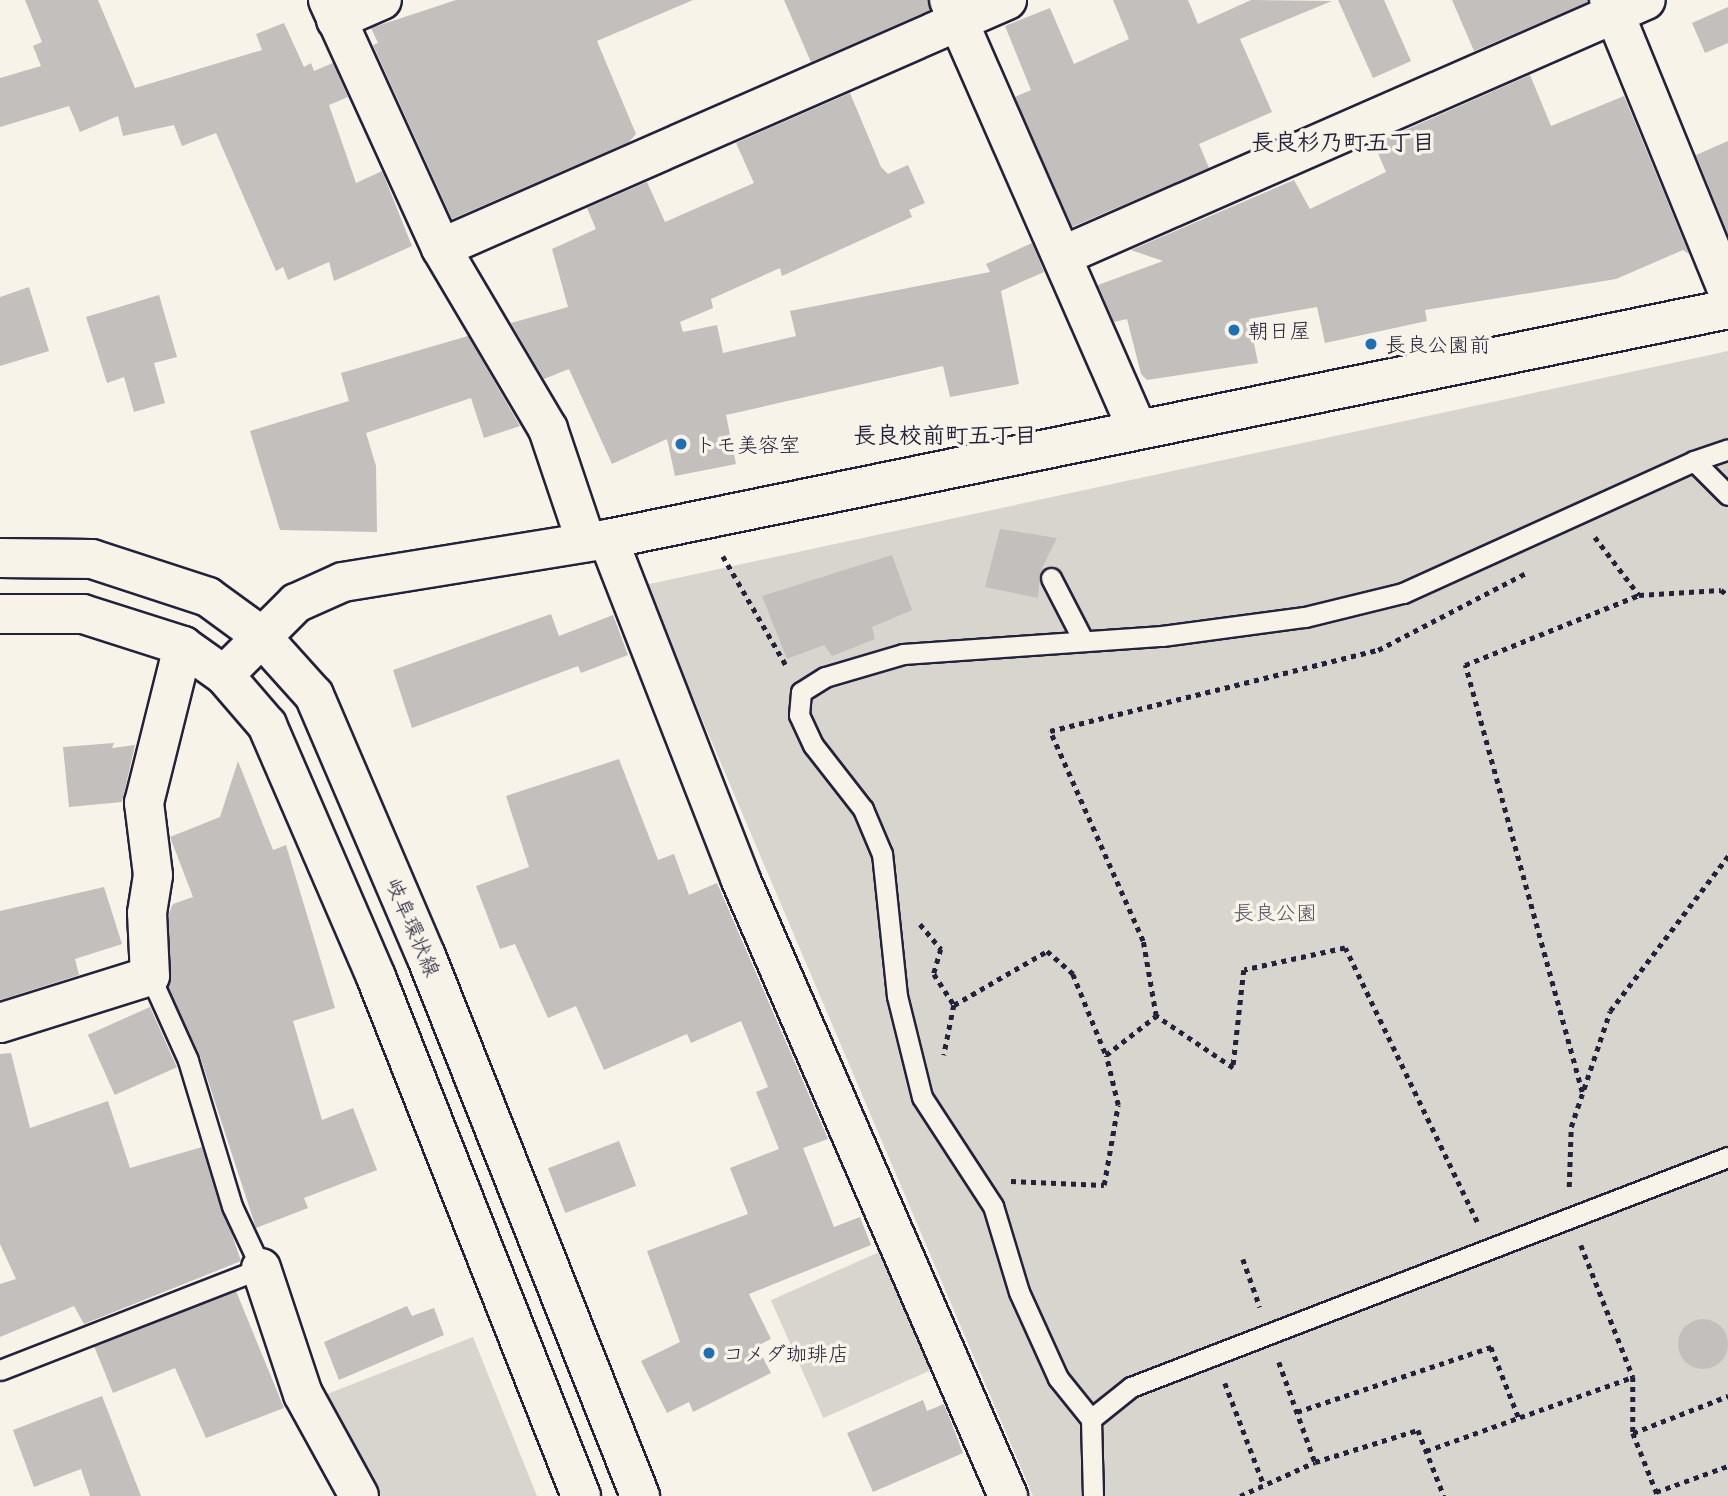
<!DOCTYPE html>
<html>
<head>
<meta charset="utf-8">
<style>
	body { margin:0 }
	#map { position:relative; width:1728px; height:1496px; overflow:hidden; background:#f7f3e8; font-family:Mali,"Klee One",sans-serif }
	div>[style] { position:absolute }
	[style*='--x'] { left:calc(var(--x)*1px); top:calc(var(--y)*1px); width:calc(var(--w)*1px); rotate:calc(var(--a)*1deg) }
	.green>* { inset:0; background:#d8d5cf; transform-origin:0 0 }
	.building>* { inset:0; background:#c2bfbd; transform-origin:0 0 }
	.round { border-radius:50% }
	.path>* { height:4.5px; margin-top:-2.25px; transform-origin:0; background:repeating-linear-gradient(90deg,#22223b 0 5px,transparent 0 10px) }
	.roads { filter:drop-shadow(2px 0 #22223b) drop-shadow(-2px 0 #22223b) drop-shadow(0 2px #22223b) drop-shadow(0 -2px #22223b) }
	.lane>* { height:19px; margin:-9.5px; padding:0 9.5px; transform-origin:9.5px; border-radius:9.5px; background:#f7f3e8 }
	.street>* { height:38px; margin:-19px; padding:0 19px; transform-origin:19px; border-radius:19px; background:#f7f3e8 }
	.secondary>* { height:38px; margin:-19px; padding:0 19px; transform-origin:19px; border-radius:19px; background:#f7f3e8 }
	.primary>* { height:38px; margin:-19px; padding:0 19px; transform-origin:19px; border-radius:19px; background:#f7f3e8 }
	.dots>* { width:19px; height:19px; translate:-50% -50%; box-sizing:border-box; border:4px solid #f7f3e8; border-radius:50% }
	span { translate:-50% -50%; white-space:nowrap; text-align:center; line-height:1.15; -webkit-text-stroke:7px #f7f3e8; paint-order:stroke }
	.poi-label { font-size:21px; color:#22223b }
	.left { translate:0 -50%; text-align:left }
	.park-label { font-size:21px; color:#504f60 }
	.street-label { font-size:21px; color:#22223b }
	.neighbourhood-label { font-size:23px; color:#22223b; font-weight:700 }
</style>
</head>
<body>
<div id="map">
	<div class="green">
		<div style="clip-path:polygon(1728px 351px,1728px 1496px,1033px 1496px,645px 585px)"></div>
		<div style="left:886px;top:1249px;width:129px;height:126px;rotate:66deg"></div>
		<div style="clip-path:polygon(473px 1337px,537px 1496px,376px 1496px,322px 1396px)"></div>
	</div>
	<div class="building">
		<div style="clip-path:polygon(25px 0,98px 0,135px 88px,262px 50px,256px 34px,284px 23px,304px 67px,311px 63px,314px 71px,333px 63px,348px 97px,329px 105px,356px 183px,382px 171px,412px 246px,334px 281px,329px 262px,288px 280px,283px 267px,276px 271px,216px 133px,182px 146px,174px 125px,123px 136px,118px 116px,80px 132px,69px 106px,0 127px,0 78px,41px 66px,33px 46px,42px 42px)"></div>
		<div style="clip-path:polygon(456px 0,693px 0,597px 41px,636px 134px,629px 142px,452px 219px,373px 45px,378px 43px,371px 28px)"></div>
		<div style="clip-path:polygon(784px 0,928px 0,930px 10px,811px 62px)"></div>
		<div style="clip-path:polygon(1113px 0,1188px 0,1198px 24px,1251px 0,1332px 1px,1240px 39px,1272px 112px,1199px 144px,1209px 168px,1072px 227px,1015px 97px,1031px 90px,1005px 26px,1050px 8px,1074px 64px,1129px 39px)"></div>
		<div style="clip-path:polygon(1338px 0,1384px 0,1411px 61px,1373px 78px)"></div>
		<div style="clip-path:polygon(1452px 0,1588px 0,1588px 2px,1474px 51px)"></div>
		<div style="clip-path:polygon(1728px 7px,1728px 43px,1705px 53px,1692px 23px)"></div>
		<div style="clip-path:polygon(1530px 75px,1551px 126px,1624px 96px,1689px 254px,1683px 250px,1616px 279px,1425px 310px,1427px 321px,1325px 343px,1317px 307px,1249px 319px,1258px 363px,1147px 380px,1141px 374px,1127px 319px,1114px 322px,1098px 285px,1163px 261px,1131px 250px,1294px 180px,1310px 209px,1386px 172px,1374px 144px)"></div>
		<div style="clip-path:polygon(850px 93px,881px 167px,888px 174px,908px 165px,925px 203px,909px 210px,912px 217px,782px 276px,780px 268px,711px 299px,713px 308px,680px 322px,683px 332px,717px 325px,723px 353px,796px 336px,790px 311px,990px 272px,986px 264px,1032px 243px,1044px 272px,1001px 291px,1019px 384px,950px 397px,943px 366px,726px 415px,736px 464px,675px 476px,667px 439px,612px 464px,569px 369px,544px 379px,511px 323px,568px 307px,552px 249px,596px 229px,587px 208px,647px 182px,665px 222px,754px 183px,736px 143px)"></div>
		<div style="clip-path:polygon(1728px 141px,1728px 234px,1696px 155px)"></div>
		<div style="clip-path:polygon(29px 287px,49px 351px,0 366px,0 297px)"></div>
		<div style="clip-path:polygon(159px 295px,177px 357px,154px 363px,165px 403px,134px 412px,124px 377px,107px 383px,86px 317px)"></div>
		<div style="clip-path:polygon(468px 336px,520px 426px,484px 438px,471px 398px,366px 433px,376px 466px,377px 532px,280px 530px,250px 431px,349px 401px,341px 373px)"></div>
		<div style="clip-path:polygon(1000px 529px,1057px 538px,1040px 572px,1038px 598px,985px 587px)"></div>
		<div style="clip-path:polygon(892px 555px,912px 610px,872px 627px,875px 639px,832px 656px,824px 645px,787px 659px,762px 596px)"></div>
		<div style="clip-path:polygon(551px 614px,559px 636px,613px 615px,628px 655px,581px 673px,578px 666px,412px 728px,393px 670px)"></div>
		<div style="clip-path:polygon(114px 743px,112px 748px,135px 745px,122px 802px,69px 807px,63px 747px)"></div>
		<div style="clip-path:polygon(619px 759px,658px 860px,674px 854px,689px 895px,717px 883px,828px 1139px,803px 1148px,834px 1227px,860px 1217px,871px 1245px,749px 1294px,771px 1339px,757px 1346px,771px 1373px,693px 1412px,689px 1402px,667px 1413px,641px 1361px,680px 1342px,647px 1251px,748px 1214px,730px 1168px,779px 1149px,756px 1092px,768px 1087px,741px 1021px,691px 1043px,687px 1034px,604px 1070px,576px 1006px,548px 1018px,515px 944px,500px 949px,476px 886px,529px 867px,506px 796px)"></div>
		<div style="clip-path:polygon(238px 761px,273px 850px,286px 845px,335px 1008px,293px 1021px,322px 1120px,353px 1108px,377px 1170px,304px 1198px,308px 1208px,256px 1228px,200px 1056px,168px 987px,169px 913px,173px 904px,193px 897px,170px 837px,220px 817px)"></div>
		<div style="clip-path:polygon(104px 887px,122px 944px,75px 959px,79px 975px,0 1000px,0 911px)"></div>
		<div style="left:150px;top:1007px;width:66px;height:68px;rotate:66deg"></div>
		<div style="clip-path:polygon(11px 1053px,30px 1128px,108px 1101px,130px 1168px,202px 1147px,241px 1261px,84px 1324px,74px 1306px,0 1337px,0 1284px,16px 1279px,0 1244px,0 1054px)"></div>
		<div style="left:619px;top:1141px;width:48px;height:76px;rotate:69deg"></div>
		<div style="clip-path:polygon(236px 1291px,284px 1408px,206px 1438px,175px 1368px,113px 1393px,94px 1346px)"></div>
		<div style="clip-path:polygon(407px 1306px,412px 1316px,434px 1308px,444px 1335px,339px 1380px,324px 1342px)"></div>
		<div class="round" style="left:1678px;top:1319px;width:50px;height:50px"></div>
		<div style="clip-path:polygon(102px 1396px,141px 1496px,90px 1496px,81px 1469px,34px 1487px,13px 1430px)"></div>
		<div style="clip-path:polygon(923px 1400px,927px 1411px,944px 1404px,963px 1453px,873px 1492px,847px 1433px)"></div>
	</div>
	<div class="path">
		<div style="--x:1595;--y:537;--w:73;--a:52.8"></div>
		<div style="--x:1639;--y:595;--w:82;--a:-3.5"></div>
		<div style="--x:1721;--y:590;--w:9;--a:36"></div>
		<div style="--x:723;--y:556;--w:128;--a:60"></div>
		<div style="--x:920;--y:924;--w:33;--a:50"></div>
		<div style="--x:941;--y:949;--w:26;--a:106"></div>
		<div style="--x:934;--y:974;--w:37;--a:57"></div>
		<div style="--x:954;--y:1005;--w:51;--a:101.3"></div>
		<div style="--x:954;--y:1005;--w:108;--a:-30.1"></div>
		<div style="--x:1047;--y:951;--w:35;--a:41"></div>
		<div style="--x:1073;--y:974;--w:87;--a:67.8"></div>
		<div style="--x:1582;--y:1092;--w:443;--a:-105.3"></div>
		<div style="--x:1465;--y:665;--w:188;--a:-21.9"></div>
		<div style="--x:1011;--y:1181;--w:93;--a:2.5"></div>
		<div style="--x:1104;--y:1185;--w:81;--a:-80.1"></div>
		<div style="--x:1118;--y:1105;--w:51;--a:-103.5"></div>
		<div style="--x:1106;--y:1055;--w:63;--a:-38"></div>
		<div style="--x:1569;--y:1187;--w:60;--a:-88.1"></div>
		<div style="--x:1571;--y:1127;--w:122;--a:-71.4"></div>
		<div style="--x:1610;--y:1011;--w:195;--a:-52.7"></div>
		<div style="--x:1477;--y:1222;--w:304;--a:-115.7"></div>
		<div style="--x:1345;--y:948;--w:103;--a:167.7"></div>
		<div style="--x:1244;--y:970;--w:99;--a:96.4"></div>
		<div style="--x:1233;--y:1068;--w:93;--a:-146"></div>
		<div style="--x:1156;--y:1016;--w:76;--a:-99.8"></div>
		<div style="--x:1143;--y:941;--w:230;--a:-113.9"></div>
		<div style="--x:1050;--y:731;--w:338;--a:-13.9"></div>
		<div style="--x:1378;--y:650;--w:169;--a:-27.5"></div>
		<div style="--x:1581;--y:1245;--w:142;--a:68.5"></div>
		<div style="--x:1633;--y:1377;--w:56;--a:90"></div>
		<div style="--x:1633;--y:1433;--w:68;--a:68.4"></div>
		<div style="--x:1243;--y:1259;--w:51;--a:70.5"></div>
		<div style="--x:1279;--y:1362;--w:106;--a:70.2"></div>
		<div style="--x:1225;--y:1383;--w:109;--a:69.1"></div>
		<div style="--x:1297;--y:1412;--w:205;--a:-18.5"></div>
		<div style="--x:1491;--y:1347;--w:76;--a:68.5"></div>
		<div style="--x:1633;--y:1433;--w:102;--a:-21.3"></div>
		<div style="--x:1426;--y:1451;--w:220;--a:-19.7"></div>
		<div style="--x:1656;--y:1492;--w:77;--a:-19.9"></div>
		<div style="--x:1240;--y:1496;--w:82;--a:-24.4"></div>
		<div style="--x:1315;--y:1462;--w:108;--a:-17.3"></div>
		<div style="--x:1418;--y:1430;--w:71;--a:68.5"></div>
	</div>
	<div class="roads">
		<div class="lane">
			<div style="--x:1694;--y:461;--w:36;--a:-19"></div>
			<div style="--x:1051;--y:578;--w:70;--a:62.7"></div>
			<div style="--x:0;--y:1370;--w:280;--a:-21.3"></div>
			<div style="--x:261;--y:1268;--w:68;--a:-115.1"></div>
			<div style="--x:232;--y:1206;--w:152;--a:-106.8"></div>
			<div style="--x:188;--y:1060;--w:92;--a:-114.3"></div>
			<div style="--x:1091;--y:1419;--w:53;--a:-128.8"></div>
			<div style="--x:1058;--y:1378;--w:94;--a:-114.4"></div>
			<div style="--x:1019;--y:1292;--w:90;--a:-106.8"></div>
			<div style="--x:993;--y:1206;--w:130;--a:-123.1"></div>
			<div style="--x:922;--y:1097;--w:104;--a:-103.9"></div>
			<div style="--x:897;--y:996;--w:143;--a:-96"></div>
			<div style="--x:882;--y:854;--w:49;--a:-112.9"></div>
			<div style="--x:863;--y:809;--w:81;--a:-128"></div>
			<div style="--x:813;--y:745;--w:33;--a:-115"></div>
			<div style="--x:799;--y:715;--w:23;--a:-85"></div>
			<div style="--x:801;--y:692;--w:28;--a:-32"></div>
			<div style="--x:825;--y:677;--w:81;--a:-16.4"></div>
			<div style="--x:903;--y:654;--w:260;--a:-4"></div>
			<div style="--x:1162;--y:636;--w:144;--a:-7.6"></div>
			<div style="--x:1305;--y:617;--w:101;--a:-13.8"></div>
			<div style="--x:1403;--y:593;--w:320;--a:-24.4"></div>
			<div style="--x:1694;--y:461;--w:48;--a:45"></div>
			<div style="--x:1093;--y:1496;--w:77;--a:-91.5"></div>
			<div style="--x:1091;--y:1419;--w:51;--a:-38.7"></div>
			<div style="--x:1131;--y:1387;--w:640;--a:-21.07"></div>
		</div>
		<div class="street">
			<div style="--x:328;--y:0;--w:273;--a:65.5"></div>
			<div style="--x:441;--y:248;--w:210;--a:59.4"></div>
			<div style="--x:548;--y:429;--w:119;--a:71.4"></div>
			<div style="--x:949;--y:0;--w:466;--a:66.3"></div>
			<div style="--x:1609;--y:0;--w:315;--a:67.8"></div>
			<div style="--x:336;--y:20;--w:50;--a:-23.5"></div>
			<div style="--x:441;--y:248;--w:618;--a:-23.66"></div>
			<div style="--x:1064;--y:255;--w:635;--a:-23.66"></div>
			<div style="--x:608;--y:539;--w:364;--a:68.7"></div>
			<div style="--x:740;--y:878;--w:674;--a:66.56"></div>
			<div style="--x:0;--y:1023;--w:157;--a:-17.4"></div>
			<div style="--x:150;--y:976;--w:63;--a:-92.7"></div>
			<div style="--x:147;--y:913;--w:38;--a:-81"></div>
			<div style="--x:153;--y:875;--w:73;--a:-97.1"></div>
			<div style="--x:144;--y:803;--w:162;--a:-76"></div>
			<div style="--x:261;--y:1268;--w:133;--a:71.6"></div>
			<div style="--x:303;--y:1394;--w:116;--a:61.2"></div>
		</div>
		<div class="secondary">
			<div style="--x:224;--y:675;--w:102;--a:-45"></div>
			<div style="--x:296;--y:603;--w:51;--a:-24.1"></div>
			<div style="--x:343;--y:582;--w:268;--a:-9.2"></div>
			<div style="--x:608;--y:539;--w:1143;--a:-11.6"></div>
		</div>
		<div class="primary">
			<div style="--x:0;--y:558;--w:92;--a:0.6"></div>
			<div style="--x:92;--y:559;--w:122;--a:18.1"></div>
			<div style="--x:208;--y:597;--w:63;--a:36"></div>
			<div style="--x:259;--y:634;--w:82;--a:48"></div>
			<div style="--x:314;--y:695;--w:284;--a:66.8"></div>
			<div style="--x:426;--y:956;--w:581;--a:68.38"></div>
			<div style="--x:0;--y:614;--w:83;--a:0"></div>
			<div style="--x:83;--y:614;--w:105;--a:17.7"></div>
			<div style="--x:183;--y:646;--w:50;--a:35.3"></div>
			<div style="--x:224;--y:675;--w:66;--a:49.3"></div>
			<div style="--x:267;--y:725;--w:275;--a:66.6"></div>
			<div style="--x:376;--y:977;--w:558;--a:68.45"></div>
		</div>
	</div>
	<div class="dots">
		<div style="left:1234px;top:330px;background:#1f6fb2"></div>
		<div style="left:1371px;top:344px;background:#1f6fb2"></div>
		<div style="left:681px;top:444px;background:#1f6fb2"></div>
		<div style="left:709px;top:1353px;background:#1f6fb2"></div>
	</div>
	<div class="poi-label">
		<span class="left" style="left:1248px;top:330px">朝日屋</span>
		<span class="left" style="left:1385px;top:344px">長良公園前</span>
		<span class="left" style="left:695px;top:444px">トモ美容室</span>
		<span class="left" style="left:723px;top:1353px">コメダ珈琲店</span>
	</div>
	<div class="park-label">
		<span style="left:1275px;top:912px">長良公園</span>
	</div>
	<div class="street-label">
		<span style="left:414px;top:927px;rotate:67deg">岐阜環状線</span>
	</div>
	<div class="neighbourhood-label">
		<span style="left:1343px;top:141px">長良杉乃町五丁目</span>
		<span style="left:945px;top:434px">長良校前町五丁目</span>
	</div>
</div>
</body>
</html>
